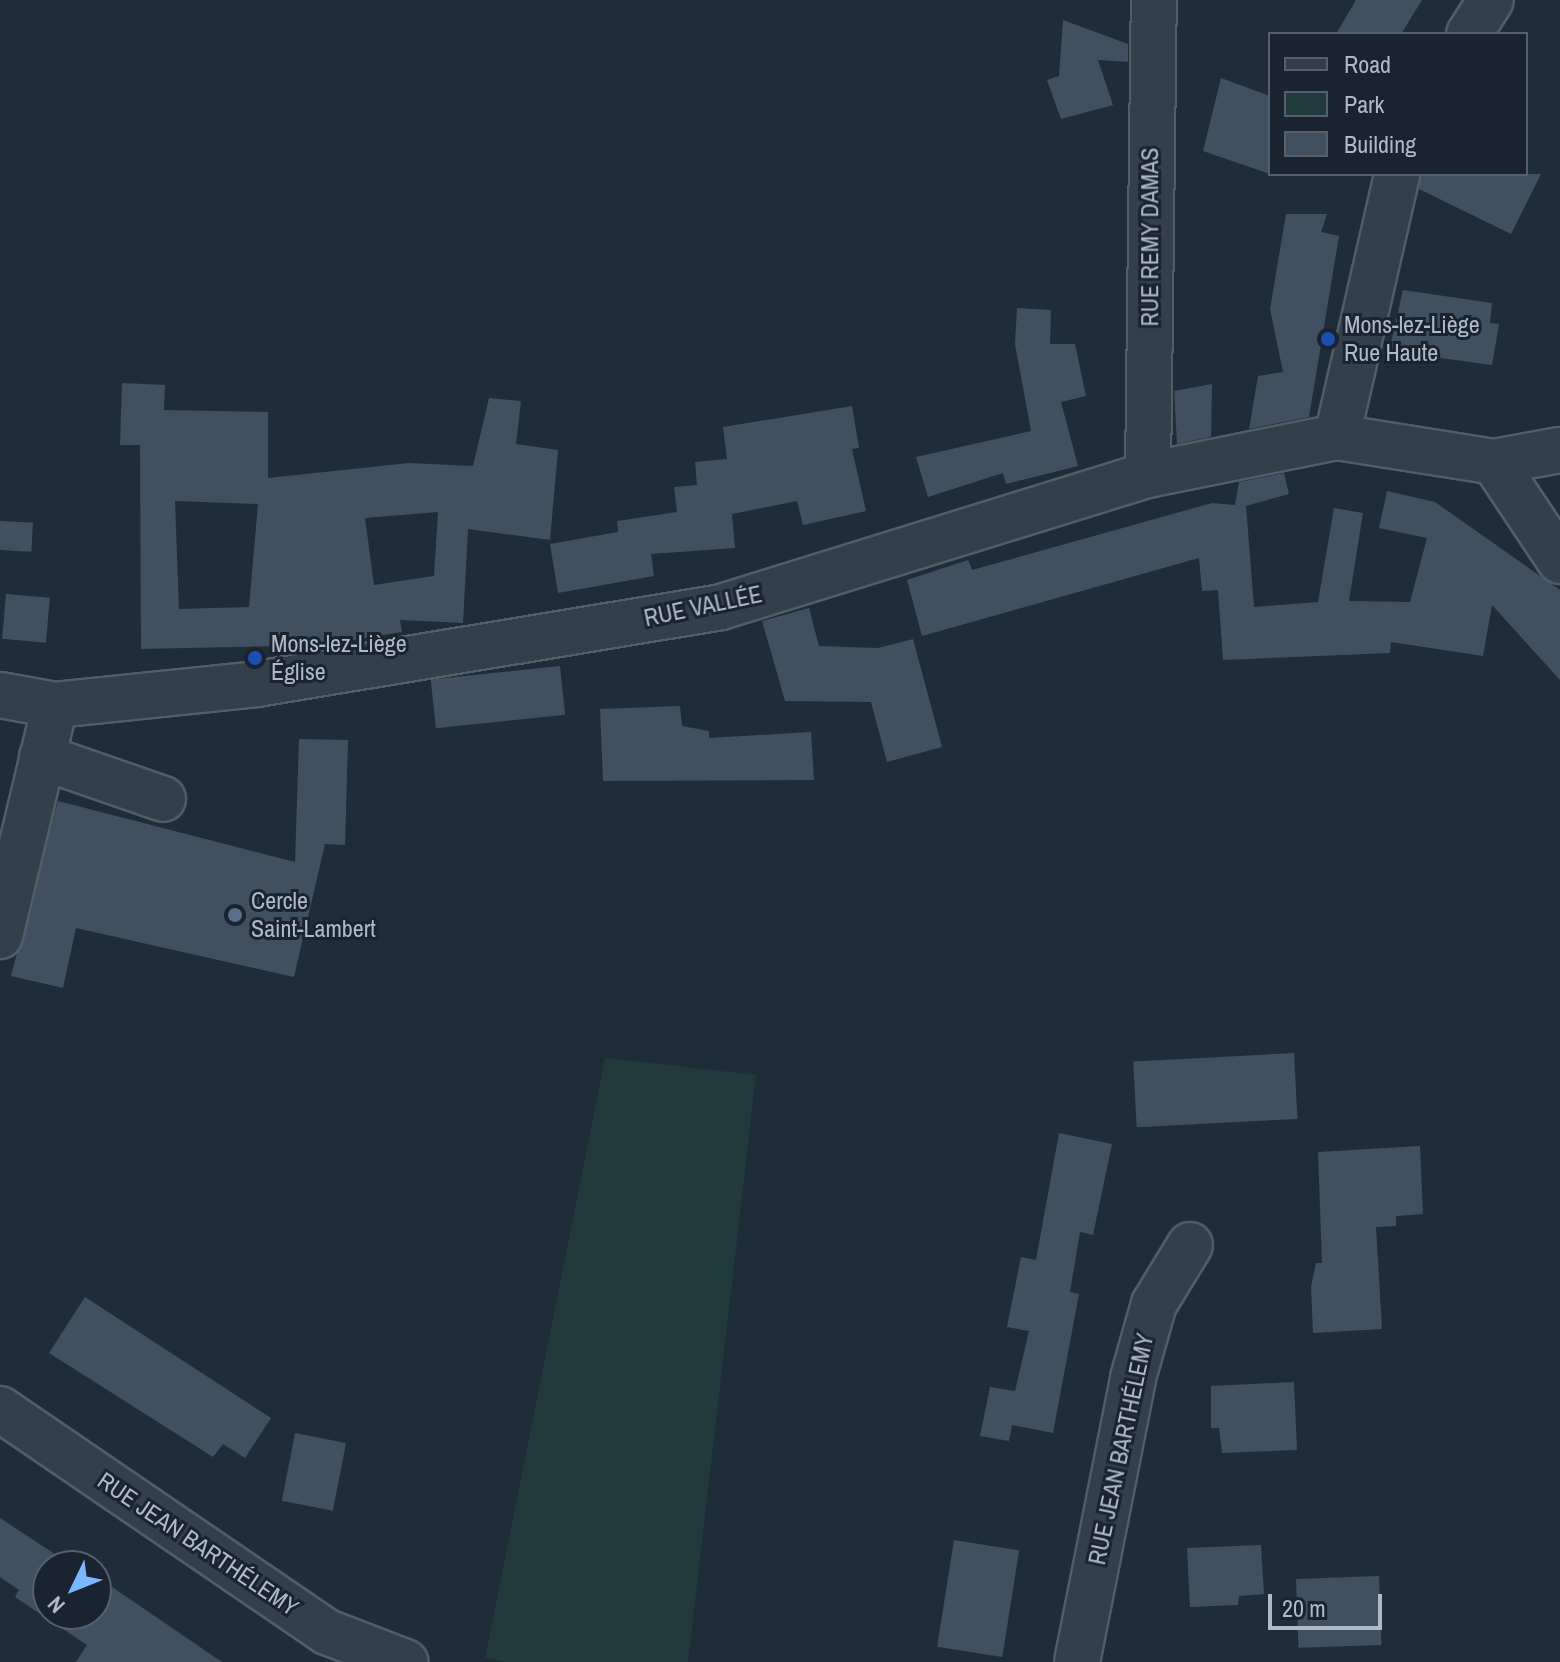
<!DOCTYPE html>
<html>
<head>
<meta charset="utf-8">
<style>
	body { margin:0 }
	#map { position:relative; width:1560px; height:1662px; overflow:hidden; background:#1f2d3b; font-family:"Archivo Narrow",sans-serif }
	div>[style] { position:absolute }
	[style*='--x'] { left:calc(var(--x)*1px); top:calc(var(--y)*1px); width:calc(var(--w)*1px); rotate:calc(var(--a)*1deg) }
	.green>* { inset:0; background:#213b3c }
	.building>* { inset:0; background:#405060; transform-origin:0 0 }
	.roads { filter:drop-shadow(2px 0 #515d69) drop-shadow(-2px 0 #515d69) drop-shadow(0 2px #515d69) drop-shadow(0 -2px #515d69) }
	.minor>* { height:44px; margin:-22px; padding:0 22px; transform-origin:22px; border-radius:22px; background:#333f4b }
	.dots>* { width:22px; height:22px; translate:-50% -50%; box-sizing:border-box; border:4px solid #192430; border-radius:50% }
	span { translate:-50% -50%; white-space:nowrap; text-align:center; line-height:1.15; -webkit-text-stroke:6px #192430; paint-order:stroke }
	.street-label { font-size:24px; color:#aebac7 }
	.poi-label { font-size:24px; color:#aebac7 }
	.left { translate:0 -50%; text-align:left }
	.legend { position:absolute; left:1268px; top:32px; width:260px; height:144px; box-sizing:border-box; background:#192430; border:2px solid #55606c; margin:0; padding:10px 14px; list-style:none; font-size:24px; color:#aebac7 }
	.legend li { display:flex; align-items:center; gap:16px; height:40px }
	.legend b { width:40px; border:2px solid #55606c }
	.north { position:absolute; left:32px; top:1550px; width:80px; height:80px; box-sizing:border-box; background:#192430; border:2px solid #55606c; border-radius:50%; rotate:227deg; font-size:22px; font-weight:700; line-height:32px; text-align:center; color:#aebac7 }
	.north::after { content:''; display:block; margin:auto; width:28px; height:36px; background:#7bb7ff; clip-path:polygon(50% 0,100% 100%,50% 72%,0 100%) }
	.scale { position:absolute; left:1268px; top:1594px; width:114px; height:36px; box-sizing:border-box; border:4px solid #aebac7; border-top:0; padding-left:10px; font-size:24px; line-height:28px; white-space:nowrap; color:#aebac7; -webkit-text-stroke:6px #192430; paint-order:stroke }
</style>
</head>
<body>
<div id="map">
	<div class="green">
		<div style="clip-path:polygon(605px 1058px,756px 1075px,688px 1662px,507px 1662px,485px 1658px)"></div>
	</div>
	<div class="building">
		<div style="clip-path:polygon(1356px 0,1422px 0,1401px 34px,1336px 34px)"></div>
		<div style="clip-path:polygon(1063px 20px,1128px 44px,1128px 62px,1098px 60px,1113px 105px,1061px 119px,1047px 80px,1059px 76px)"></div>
		<div style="clip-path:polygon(1221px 78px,1270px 96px,1270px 174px,1203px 151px)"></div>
		<div style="clip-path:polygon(1421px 174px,1541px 174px,1511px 234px,1419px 189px)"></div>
		<div style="clip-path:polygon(1286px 214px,1327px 214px,1321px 232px,1339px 236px,1309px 417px,1249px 429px,1258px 376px,1283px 372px,1270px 309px)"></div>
		<div style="clip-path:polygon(1403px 290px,1492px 303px,1490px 323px,1499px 324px,1492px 365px,1389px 351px)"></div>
		<div style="clip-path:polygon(1017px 308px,1051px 310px,1050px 344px,1075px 344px,1086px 396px,1061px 402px,1078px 466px,1006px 484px,1003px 473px,928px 497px,916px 457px,1031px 431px,1015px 344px)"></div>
		<div style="clip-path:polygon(evenodd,122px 383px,165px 385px,164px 410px,268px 412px,268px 478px,409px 463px,473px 466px,489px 398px,521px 401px,516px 444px,558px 450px,550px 540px,468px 529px,463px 623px,400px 620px,402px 632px,323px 645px,141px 649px,140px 445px,120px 445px,122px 383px,175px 501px,258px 504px,249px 607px,179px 609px,175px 501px,122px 383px,438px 512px,434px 576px,374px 585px,365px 518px,438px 512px)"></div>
		<div style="clip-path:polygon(1212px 384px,1211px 437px,1177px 444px,1174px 391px)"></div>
		<div style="clip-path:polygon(852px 406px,859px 448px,852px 449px,866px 511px,803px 525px,797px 501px,732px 514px,735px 548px,651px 554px,654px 576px,558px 593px,550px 544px,618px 532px,617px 521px,677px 512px,674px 487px,697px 485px,695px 462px,727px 459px,723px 427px)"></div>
		<div style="clip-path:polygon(1284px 473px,1289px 494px,1246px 506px,1254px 607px,1318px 602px,1334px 508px,1363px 513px,1349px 601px,1410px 602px,1427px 538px,1379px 528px,1387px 491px,1435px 502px,1560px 590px,1560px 680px,1492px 605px,1483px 656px,1391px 642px,1390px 653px,1223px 660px,1218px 590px,1202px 591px,1199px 558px,922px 636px,907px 580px,968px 560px,972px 570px,1212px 503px,1235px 505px,1239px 482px)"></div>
		<div style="left:0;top:521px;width:33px;height:29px;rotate:3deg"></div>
		<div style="left:6px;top:594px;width:44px;height:45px;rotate:5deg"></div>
		<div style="clip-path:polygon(809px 608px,819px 646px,878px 648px,913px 639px,942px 747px,887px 762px,871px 702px,785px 701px,762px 621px)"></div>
		<div style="left:560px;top:666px;width:49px;height:130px;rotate:84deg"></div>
		<div style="clip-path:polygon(680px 706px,682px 726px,709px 731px,709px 738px,811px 732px,814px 780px,603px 781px,600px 709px)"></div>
		<div style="clip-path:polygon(299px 739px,348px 740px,345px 845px,325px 844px,294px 977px,76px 928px,63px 988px,11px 976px,58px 801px,295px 862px)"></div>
		<div style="left:1294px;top:1053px;width:66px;height:161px;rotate:87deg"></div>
		<div style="clip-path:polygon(1059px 1133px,1112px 1144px,1093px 1235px,1080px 1232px,1070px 1292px,1079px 1294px,1053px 1433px,1012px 1425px,1009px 1441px,980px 1436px,990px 1387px,1015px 1391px,1029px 1331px,1007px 1327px,1021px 1257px,1036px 1260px)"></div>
		<div style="clip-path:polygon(1420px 1146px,1423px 1214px,1396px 1216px,1396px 1226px,1376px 1227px,1382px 1329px,1313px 1333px,1311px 1287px,1316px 1263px,1322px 1263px,1318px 1152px)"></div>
		<div style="clip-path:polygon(85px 1297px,271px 1418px,245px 1458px,223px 1444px,213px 1457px,49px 1353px)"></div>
		<div style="clip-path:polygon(1294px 1382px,1297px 1450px,1222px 1453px,1219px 1428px,1211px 1428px,1211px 1386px)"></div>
		<div style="left:295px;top:1433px;width:52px;height:69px;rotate:11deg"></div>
		<div style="clip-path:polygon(0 1518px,73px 1566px,48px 1566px,48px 1614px,96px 1614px,96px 1576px,222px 1662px,76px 1662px,87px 1645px,15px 1597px,19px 1590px,0 1577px)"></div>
		<div style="left:954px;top:1540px;width:66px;height:108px;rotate:9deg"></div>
		<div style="clip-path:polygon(1261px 1545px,1264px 1594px,1239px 1596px,1238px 1605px,1190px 1607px,1187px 1548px)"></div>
		<div style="left:1379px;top:1576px;width:69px;height:83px;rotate:88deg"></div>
	</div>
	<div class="roads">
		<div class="minor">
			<div style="--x:1469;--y:34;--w:40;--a:-57.1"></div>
			<div style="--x:1337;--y:437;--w:270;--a:-77.1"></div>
			<div style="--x:1494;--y:462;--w:119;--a:56.3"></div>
			<div style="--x:1148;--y:475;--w:475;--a:-89.3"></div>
			<div style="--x:0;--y:695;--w:56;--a:10.3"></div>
			<div style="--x:55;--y:705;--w:203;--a:-5.9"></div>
			<div style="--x:257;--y:684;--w:470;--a:-9.4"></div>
			<div style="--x:721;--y:607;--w:447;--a:-17.2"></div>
			<div style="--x:1148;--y:475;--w:193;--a:-11.4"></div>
			<div style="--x:1337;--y:437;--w:159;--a:9"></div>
			<div style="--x:1494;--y:462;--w:67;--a:-10.3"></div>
			<div style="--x:42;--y:757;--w:128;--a:19.1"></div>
			<div style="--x:0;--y:936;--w:237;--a:-76.6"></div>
			<div style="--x:0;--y:1409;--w:396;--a:34.3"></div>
			<div style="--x:327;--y:1632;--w:84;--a:21"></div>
			<div style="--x:1077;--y:1662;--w:289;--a:-78.8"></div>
			<div style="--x:1133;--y:1378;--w:77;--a:-74.2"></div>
			<div style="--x:1154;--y:1304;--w:69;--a:-58.6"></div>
		</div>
	</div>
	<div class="dots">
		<div style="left:1328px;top:339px;background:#1a4fb4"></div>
		<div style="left:255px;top:658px;background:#1a4fb4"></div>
		<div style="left:235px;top:915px;background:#5c6f8a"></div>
	</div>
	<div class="street-label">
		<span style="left:1150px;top:237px;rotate:-90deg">RUE REMY DAMAS</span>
		<span style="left:703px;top:606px;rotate:-12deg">RUE VALLÉE</span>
		<span style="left:1121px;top:1449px;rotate:-78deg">RUE JEAN BARTHÉLEMY</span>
		<span style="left:198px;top:1544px;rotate:34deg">RUE JEAN BARTHÉLEMY</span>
	</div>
	<div class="poi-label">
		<span class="left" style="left:1344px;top:339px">Mons-lez-Liège<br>Rue Haute</span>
		<span class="left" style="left:271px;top:658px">Mons-lez-Liège<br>Église</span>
		<span class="left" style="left:251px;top:915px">Cercle<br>Saint-Lambert</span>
	</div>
	<ul class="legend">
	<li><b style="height:10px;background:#333f4b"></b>Road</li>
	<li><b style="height:22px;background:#213b3c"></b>Park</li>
	<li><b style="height:22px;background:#405060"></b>Building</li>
	</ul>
	<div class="north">N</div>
	<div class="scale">20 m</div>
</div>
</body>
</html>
